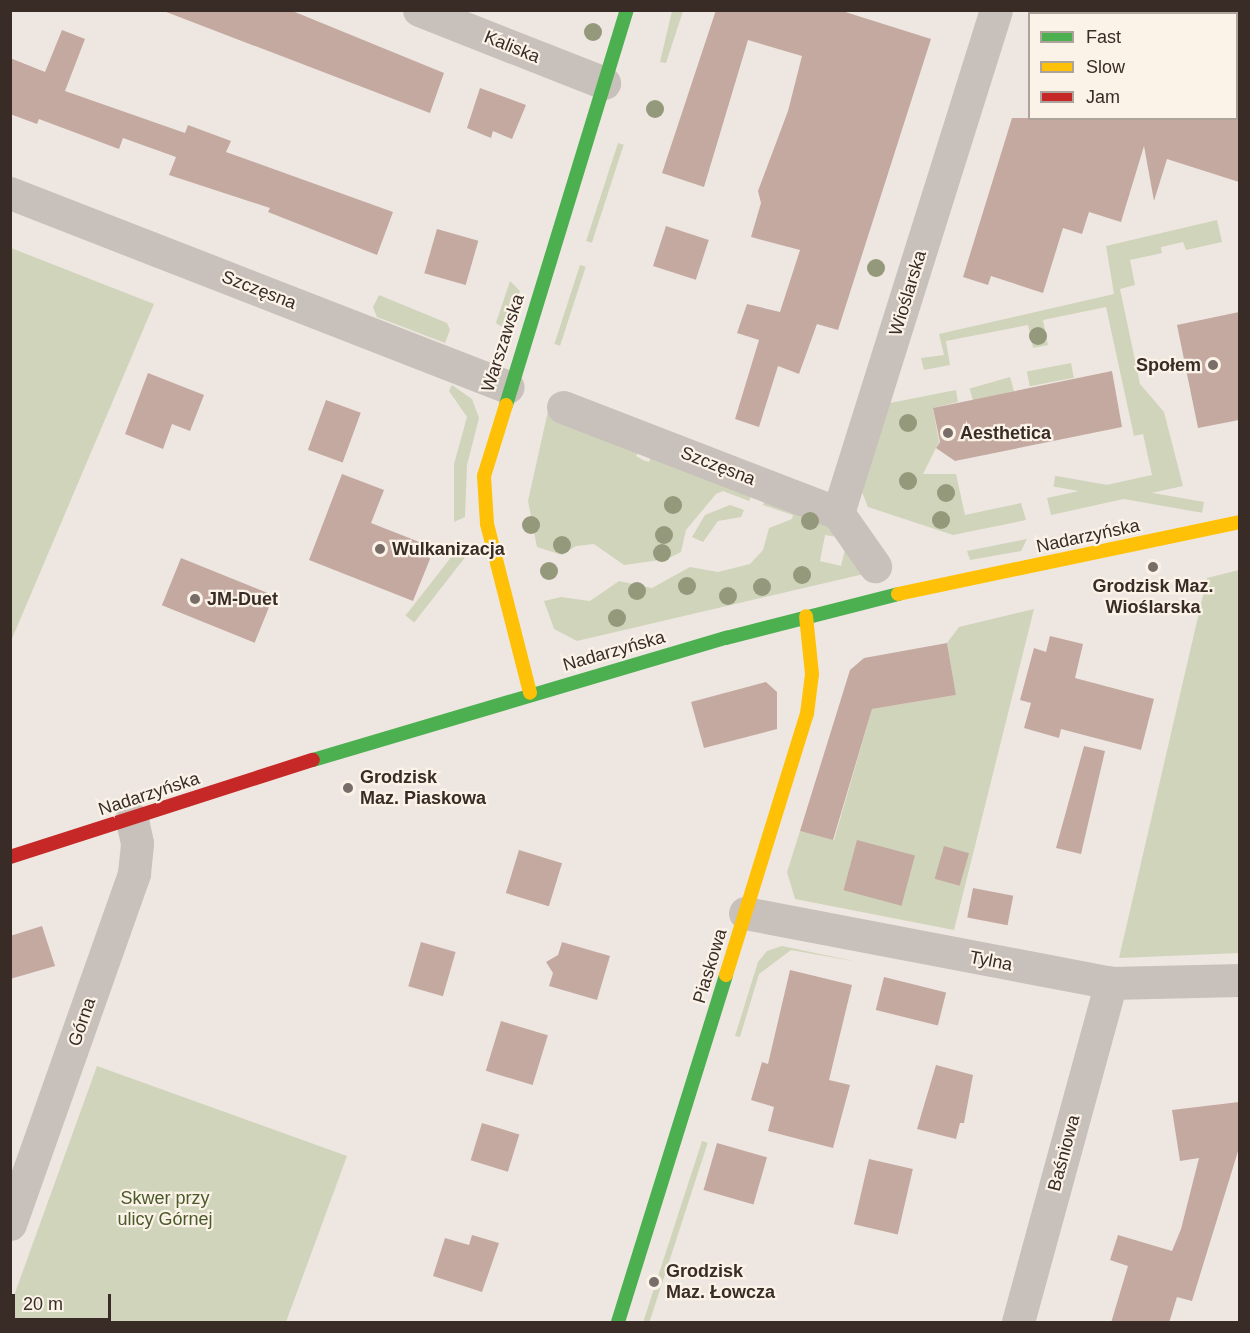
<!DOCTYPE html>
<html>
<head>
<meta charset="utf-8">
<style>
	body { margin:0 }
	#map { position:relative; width:1250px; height:1333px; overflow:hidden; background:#eee7e1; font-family:Arial,sans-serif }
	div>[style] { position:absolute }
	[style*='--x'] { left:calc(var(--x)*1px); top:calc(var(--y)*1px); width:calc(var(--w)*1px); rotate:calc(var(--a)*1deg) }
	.green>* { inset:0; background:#d0d4ba; transform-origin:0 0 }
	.building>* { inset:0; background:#c4a9a1; transform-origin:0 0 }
	.street>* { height:33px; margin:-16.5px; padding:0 16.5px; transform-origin:16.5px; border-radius:16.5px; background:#c8c0ba }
	.fast>* { height:14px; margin:-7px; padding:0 7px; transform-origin:7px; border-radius:7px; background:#4caf50 }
	.slow>* { height:14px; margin:-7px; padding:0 7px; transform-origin:7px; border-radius:7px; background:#ffc107 }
	.jam>* { height:14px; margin:-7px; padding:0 7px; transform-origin:7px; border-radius:7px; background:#c62828 }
	.trees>* { width:18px; height:18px; margin:-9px; border-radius:50%; background:#94997c }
	.dots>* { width:16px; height:16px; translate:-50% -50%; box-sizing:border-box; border:3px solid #fbf2e8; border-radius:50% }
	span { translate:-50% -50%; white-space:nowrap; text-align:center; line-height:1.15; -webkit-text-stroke:4.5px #fbf2e8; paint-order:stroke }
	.street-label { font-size:18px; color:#392c27 }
	.poi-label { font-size:18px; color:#392c27; font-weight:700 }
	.right { translate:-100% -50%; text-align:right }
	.left { translate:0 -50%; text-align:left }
	.park-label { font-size:18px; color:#4a5a29 }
	.frame { position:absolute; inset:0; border:12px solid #392c27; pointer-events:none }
	.legend { position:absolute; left:1028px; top:12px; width:210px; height:108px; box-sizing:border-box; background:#fbf2e8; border:2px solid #ada39b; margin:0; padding:8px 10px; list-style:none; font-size:18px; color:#392c27 }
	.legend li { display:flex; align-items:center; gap:12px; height:30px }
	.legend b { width:30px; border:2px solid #ada39b }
	.scale { position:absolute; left:12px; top:1294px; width:99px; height:27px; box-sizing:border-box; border:3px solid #392c27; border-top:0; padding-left:8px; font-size:18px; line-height:21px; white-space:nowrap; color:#392c27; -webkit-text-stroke:4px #fbf2e8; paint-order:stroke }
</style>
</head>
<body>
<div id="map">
	<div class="green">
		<div style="clip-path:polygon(672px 11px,683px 11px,666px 63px,660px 62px)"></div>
		<div style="left:618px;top:143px;width:6px;height:103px;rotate:18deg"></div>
		<div style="clip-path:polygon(1217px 220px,1222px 242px,1186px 250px,1183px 242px,1161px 247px,1162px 253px,1130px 260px,1135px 285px,1120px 289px,1140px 384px,1164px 412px,1183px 486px,1051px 515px,1047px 498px,1152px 475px,1143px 434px,1134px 436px,1106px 307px,1043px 320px,1048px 345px,1033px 348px,1028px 325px,946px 341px,950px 365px,924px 370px,921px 358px,944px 355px,939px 334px,1114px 294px,1106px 246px)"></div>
		<div style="clip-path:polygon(11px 248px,154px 304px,11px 641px)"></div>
		<div style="left:580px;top:265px;width:6px;height:83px;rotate:18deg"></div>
		<div style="clip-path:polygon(510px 281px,520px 291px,507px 330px,496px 323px)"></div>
		<div style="clip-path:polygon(379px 295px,447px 323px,450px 330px,445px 343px,377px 317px,373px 307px)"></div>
		<div style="left:1071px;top:363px;width:15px;height:45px;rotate:79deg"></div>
		<div style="left:1010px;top:377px;width:15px;height:42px;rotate:74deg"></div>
		<div style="clip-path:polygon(452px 385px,472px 399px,479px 418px,467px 465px,465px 517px,454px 522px,454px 464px,467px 417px,449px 391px)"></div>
		<div style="clip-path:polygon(956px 390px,958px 402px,933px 408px,939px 442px,923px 474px,956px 474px,965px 515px,1021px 503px,1026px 520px,953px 535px,868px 507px,862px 492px,890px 403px)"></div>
		<div style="clip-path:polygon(548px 411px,642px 445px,636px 456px,643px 460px,649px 462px,652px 454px,753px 491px,749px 501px,723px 491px,716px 494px,686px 530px,681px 552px,667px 559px,624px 565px,594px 544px,576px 546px,562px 555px,537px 547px,528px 501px)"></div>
		<div style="clip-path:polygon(766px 496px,832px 523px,844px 538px,825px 535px,820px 561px,841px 566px,846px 545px,864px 574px,577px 641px,554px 629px,544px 601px,561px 597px,590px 601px,619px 581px,652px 588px,690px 567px,718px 572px,750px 564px,763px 550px,769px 528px,792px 519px,793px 515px,763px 505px)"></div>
		<div style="left:1204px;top:502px;width:11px;height:151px;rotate:100deg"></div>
		<div style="clip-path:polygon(730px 505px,744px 510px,741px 517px,718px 521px,703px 542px,692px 537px,705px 515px)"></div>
		<div style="clip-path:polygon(1027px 539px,1021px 551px,970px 560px,967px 551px)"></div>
		<div style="left:456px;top:551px;width:11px;height:82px;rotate:38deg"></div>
		<div style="clip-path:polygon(1239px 570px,1239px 953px,1119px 958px,1207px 578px)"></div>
		<div style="clip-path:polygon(1034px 609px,954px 930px,795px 899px,787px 872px,800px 831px,834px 840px,872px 709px,956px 695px,947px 643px,959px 627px)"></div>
		<div style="clip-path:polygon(782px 946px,858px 962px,791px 950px,759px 974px,740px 1037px,735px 1036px,758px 962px,767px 951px)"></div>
		<div style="clip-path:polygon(97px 1066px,347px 1156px,286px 1322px,11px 1322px,11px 1304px)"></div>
		<div style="left:702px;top:1141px;width:6px;height:189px;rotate:18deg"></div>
	</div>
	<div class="building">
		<div style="clip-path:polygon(161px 10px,290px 10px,444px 73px,430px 113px)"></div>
		<div style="clip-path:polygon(716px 10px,839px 10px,931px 39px,838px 330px,817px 324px,799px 374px,778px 366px,759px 427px,735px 419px,759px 340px,737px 333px,747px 304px,780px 312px,800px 250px,751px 237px,761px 203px,758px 191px,788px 111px,802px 56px,748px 40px,704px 187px,662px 173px)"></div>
		<div style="clip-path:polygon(62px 30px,85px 39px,65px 91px,185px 133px,188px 125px,231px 141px,226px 152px,393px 212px,377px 255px,268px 212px,270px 208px,169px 175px,176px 157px,123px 138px,119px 149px,39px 119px,37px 124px,10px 114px,10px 58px,45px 72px)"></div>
		<div style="clip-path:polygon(480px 88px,526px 105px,512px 139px,493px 131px,491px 138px,467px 128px)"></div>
		<div style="clip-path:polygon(1012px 118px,1239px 118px,1239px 182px,1167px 159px,1154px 201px,1144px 146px,1121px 222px,1089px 212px,1082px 234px,1063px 228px,1043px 293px,991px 276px,988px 285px,963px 277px)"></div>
		<div style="left:666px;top:226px;width:45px;height:42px;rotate:18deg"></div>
		<div style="left:437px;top:229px;width:43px;height:46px;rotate:16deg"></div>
		<div style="clip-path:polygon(1239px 312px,1239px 420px,1198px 428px,1177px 325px)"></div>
		<div style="clip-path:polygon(1112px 371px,1122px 427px,955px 461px,936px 448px,940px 442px,933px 408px)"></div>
		<div style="clip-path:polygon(148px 373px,204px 395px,190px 431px,172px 424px,163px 449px,125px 434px)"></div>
		<div style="left:326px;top:400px;width:37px;height:53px;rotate:20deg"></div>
		<div style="clip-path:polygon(342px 474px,384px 490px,371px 523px,422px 543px,430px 559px,413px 601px,309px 560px)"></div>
		<div style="left:181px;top:558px;width:100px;height:51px;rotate:22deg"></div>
		<div style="clip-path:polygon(1050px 636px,1083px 644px,1075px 678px,1154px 699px,1141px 750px,1061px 729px,1059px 738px,1024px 728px,1031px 703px,1020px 700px,1034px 648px,1046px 652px)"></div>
		<div style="clip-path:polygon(947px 643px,956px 695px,872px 709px,833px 840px,800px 831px,850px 670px,864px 658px)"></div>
		<div style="clip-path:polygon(766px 682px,777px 692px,777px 729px,704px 748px,691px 702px)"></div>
		<div style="clip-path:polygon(1084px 746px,1105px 751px,1081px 854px,1056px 848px)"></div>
		<div style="left:857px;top:840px;width:60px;height:52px;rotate:15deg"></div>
		<div style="left:944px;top:846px;width:26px;height:34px;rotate:16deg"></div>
		<div style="left:519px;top:850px;width:45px;height:45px;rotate:17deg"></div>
		<div style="left:973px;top:888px;width:41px;height:30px;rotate:11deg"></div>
		<div style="clip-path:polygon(42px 926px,55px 966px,10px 979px,10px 936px)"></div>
		<div style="left:421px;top:942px;width:36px;height:46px;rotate:16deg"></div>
		<div style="clip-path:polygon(562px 942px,610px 956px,597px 1000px,549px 986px,553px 973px,546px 962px,558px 955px)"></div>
		<div style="clip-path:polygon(790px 970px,852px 985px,829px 1080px,850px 1085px,833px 1148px,768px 1131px,774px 1107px,751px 1100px,762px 1062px,768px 1064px)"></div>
		<div style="left:884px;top:977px;width:64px;height:34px;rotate:14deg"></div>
		<div style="left:501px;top:1021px;width:49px;height:52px;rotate:17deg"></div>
		<div style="clip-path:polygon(936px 1065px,973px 1075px,964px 1123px,960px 1123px,956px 1139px,917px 1129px)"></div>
		<div style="clip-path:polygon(1239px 1102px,1239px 1148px,1192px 1301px,1177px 1297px,1169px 1323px,1111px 1323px,1128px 1266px,1110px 1260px,1118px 1235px,1172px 1251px,1181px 1229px,1199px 1158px,1180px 1161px,1172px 1110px)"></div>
		<div style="left:482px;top:1123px;width:39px;height:39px;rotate:17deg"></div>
		<div style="left:717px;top:1143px;width:52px;height:49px;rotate:16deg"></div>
		<div style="left:869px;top:1159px;width:45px;height:67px;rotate:13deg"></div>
		<div style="clip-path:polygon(472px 1235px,499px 1243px,482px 1292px,433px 1276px,445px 1238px,469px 1245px)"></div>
	</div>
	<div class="street">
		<div style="--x:419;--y:10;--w:199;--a:21.5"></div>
		<div style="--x:10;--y:193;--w:534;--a:21.28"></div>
		<div style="--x:563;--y:407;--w:295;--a:21.1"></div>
		<div style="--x:838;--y:513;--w:527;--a:-72.56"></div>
		<div style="--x:838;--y:513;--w:65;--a:55.1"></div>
		<div style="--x:745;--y:913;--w:373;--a:10.8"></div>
		<div style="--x:1111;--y:983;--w:129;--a:-1.3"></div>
		<div style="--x:10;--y:1224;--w:372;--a:-70.5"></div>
		<div style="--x:134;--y:873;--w:30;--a:-84"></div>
		<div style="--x:137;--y:843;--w:25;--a:-102"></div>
		<div style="--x:1018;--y:1322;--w:352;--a:-74.7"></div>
	</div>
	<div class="fast">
		<div style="--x:506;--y:405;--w:413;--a:-73"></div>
		<div style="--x:313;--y:760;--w:431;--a:-16.5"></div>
		<div style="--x:726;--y:638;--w:178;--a:-14.3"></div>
		<div style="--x:618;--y:1322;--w:363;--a:-72.7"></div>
	</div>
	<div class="slow">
		<div style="--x:506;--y:405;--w:74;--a:107.2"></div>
		<div style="--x:484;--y:476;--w:48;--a:86.4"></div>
		<div style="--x:487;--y:524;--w:174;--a:75.7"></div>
		<div style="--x:898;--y:594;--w:349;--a:-11.9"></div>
		<div style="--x:726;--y:975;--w:273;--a:-72.8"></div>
		<div style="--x:807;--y:714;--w:40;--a:-82.9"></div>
		<div style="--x:812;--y:674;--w:58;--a:-95.9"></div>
	</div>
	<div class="jam">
		<div style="--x:10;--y:857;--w:318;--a:-17.8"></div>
	</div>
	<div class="trees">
		<div style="left:593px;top:32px"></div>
		<div style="left:655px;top:109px"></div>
		<div style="left:876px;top:268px"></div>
		<div style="left:1038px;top:336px"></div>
		<div style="left:908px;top:423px"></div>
		<div style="left:908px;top:481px"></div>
		<div style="left:946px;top:493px"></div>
		<div style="left:673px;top:505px"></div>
		<div style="left:941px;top:520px"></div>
		<div style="left:810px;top:521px"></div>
		<div style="left:531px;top:525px"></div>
		<div style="left:664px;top:535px"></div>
		<div style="left:562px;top:545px"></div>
		<div style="left:662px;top:553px"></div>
		<div style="left:549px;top:571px"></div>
		<div style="left:802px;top:575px"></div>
		<div style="left:687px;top:586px"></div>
		<div style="left:762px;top:587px"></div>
		<div style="left:637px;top:591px"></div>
		<div style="left:728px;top:596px"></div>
		<div style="left:617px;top:618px"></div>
	</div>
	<div class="dots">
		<div style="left:1213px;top:365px;background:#786d68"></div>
		<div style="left:948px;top:433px;background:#786d68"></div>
		<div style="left:380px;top:549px;background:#786d68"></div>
		<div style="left:1153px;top:567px;background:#786d68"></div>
		<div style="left:195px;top:599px;background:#786d68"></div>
		<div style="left:348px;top:788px;background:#786d68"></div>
		<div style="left:654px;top:1282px;background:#786d68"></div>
	</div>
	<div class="street-label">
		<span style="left:512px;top:47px;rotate:22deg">Kaliska</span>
		<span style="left:259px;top:290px;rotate:21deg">Szczęsna</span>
		<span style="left:908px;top:293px;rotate:-73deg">Wioślarska</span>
		<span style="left:503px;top:343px;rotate:-72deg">Warszawska</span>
		<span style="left:718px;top:466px;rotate:21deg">Szczęsna</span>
		<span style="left:1088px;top:536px;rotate:-12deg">Nadarzyńska</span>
		<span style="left:614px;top:651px;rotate:-16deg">Nadarzyńska</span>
		<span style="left:149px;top:794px;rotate:-18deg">Nadarzyńska</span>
		<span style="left:991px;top:961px;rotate:11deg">Tylna</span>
		<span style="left:710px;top:966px;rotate:-73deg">Piaskowa</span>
		<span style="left:82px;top:1022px;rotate:-71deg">Górna</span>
		<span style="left:1064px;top:1153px;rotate:-75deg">Baśniowa</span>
	</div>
	<div class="poi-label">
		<span class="right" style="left:1201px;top:365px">Społem</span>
		<span class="left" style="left:960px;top:433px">Aesthetica</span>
		<span class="left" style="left:392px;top:549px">Wulkanizacja</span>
		<span style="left:1153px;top:597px">Grodzisk Maz.<br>Wioślarska</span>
		<span class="left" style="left:207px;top:599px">JM-Duet</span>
		<span class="left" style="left:360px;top:788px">Grodzisk<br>Maz. Piaskowa</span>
		<span class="left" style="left:666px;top:1282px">Grodzisk<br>Maz. Łowcza</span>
	</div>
	<div class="park-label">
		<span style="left:165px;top:1209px">Skwer przy<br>ulicy Górnej</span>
	</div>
	<div class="frame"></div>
	<ul class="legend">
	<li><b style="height:8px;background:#4caf50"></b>Fast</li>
	<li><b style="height:8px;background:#ffc107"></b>Slow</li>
	<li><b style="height:8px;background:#c62828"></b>Jam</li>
	</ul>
	<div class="scale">20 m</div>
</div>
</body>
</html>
